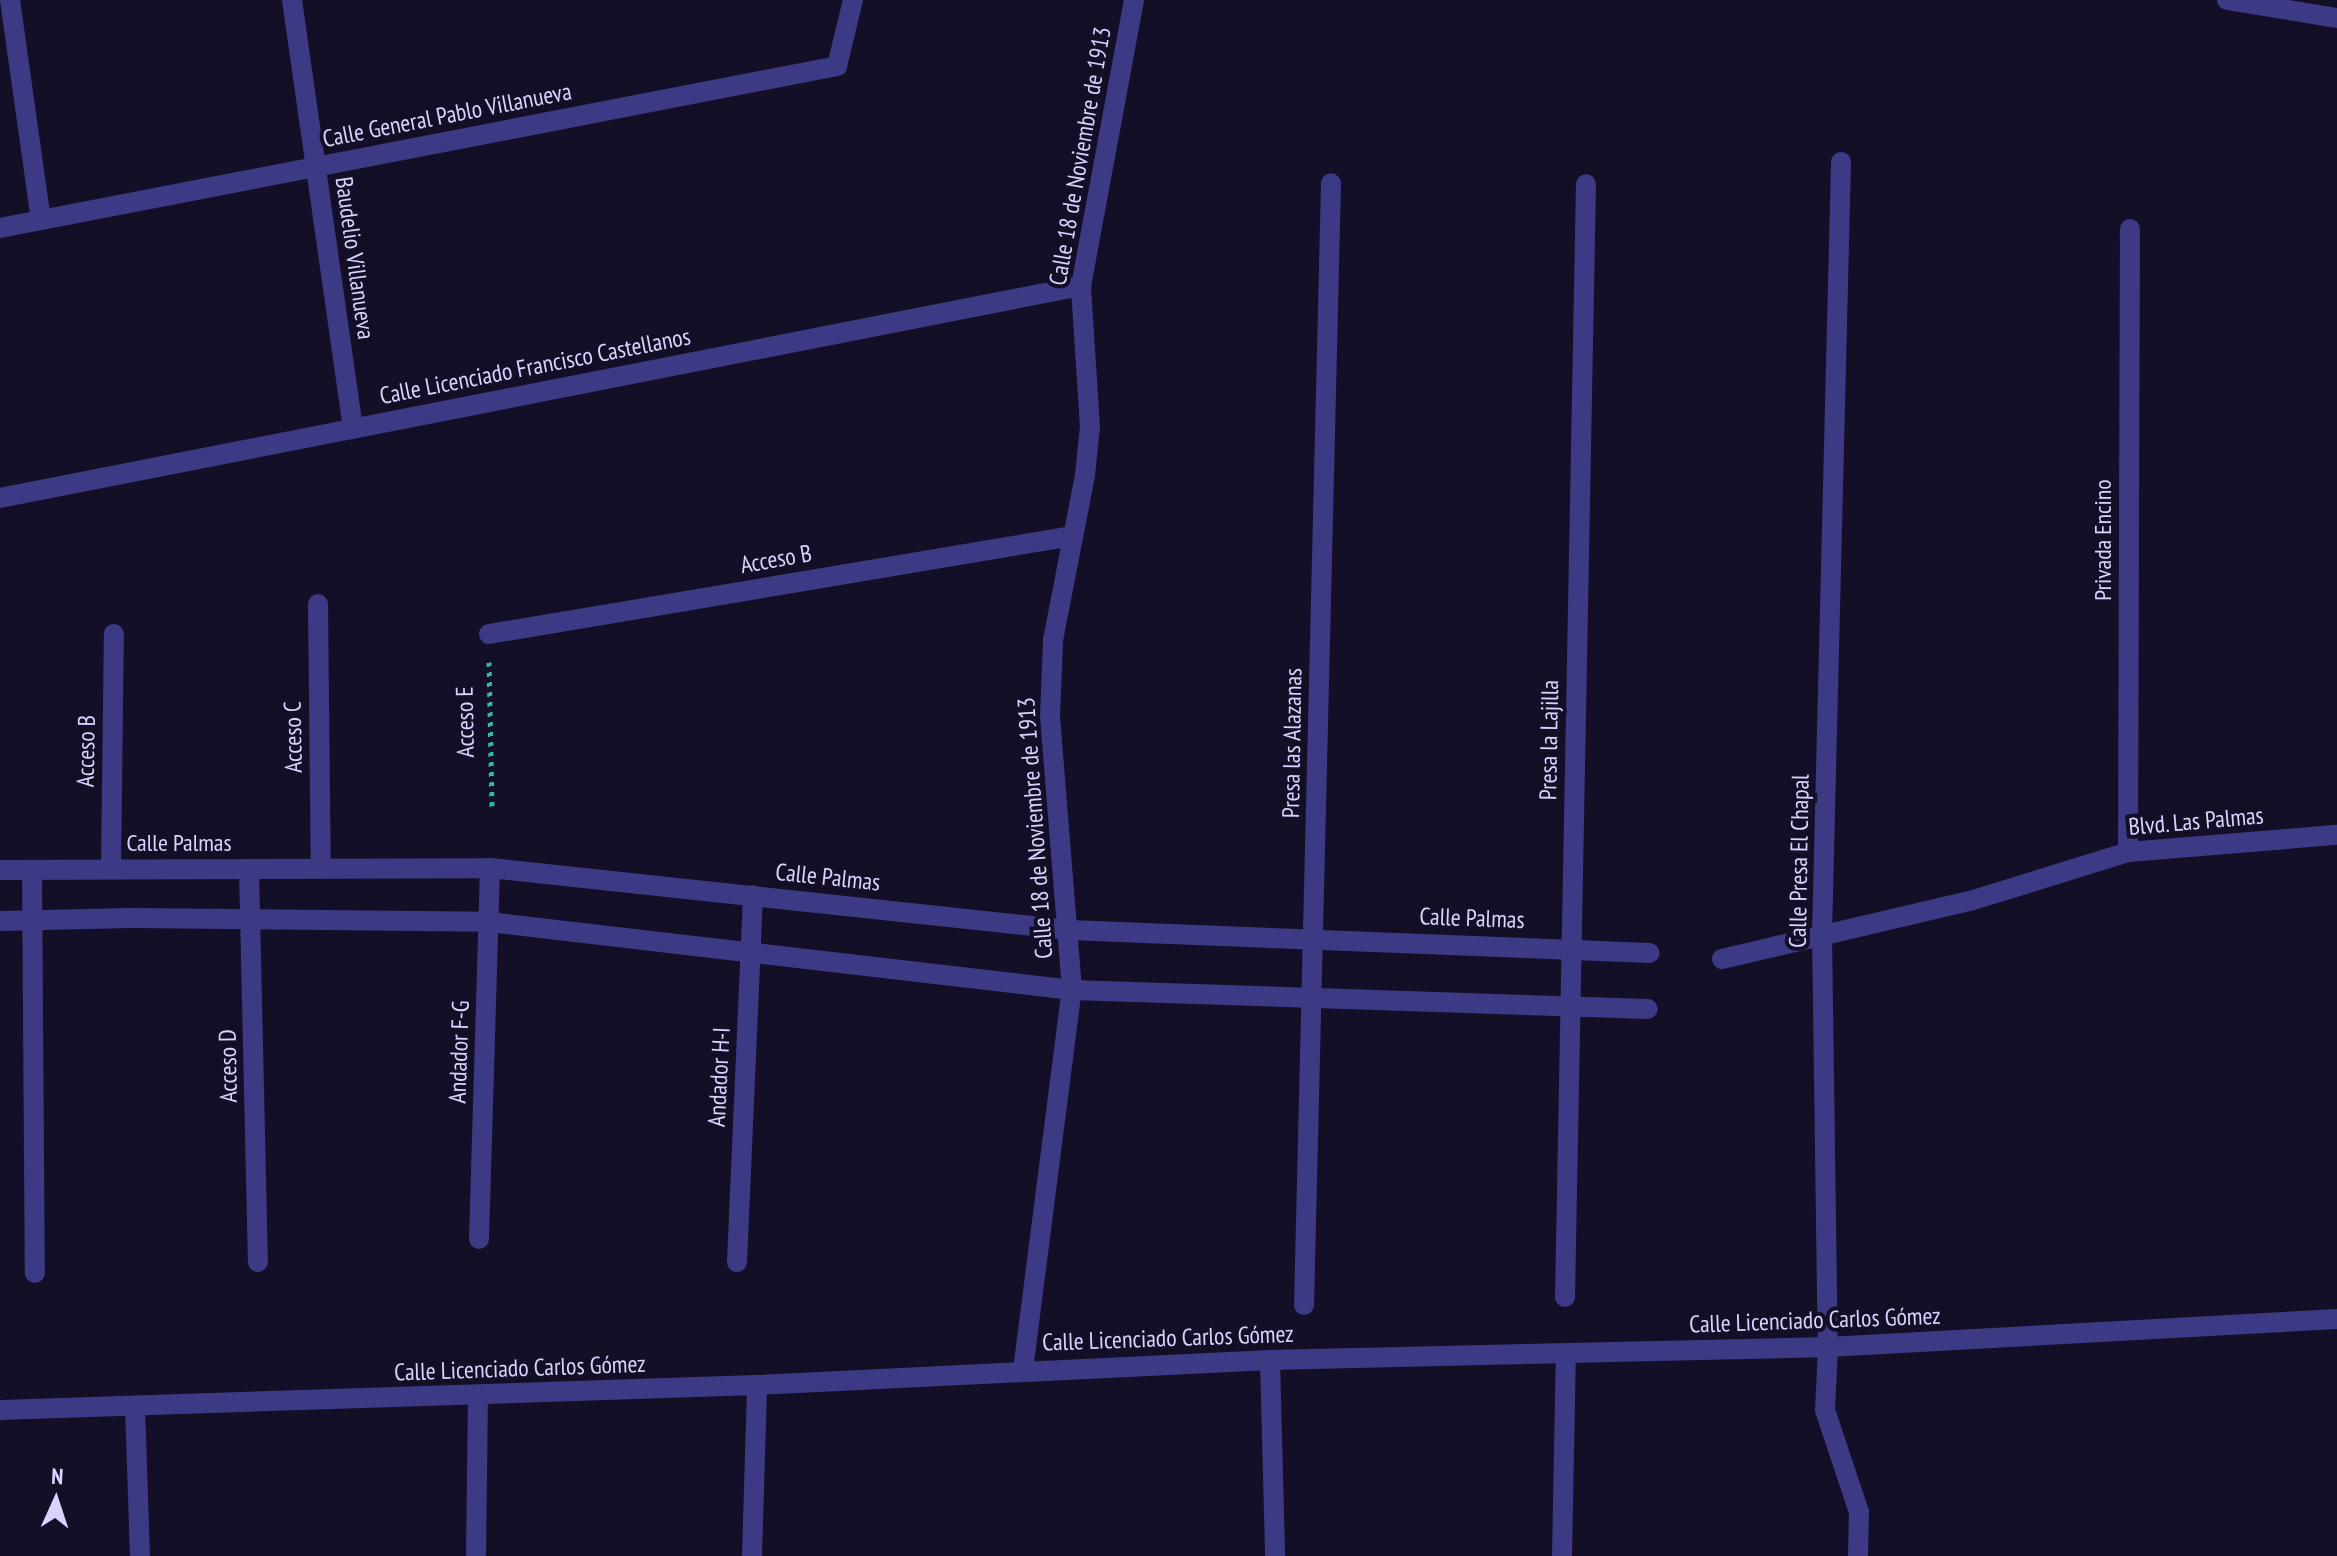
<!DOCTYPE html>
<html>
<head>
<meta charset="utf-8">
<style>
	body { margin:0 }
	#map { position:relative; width:2337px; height:1556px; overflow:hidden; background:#130f26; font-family:"PT Sans Narrow",sans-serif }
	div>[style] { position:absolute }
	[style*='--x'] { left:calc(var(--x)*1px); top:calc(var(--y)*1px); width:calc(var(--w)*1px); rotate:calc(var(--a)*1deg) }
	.path>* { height:5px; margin-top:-2.5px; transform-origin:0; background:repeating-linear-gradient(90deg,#2fb8b0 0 4px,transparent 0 10px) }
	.minor>* { height:20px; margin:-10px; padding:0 10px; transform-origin:10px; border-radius:10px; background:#3d3a85 }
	span { translate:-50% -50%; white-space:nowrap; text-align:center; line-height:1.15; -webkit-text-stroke:8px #130f26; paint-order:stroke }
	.street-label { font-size:24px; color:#d9d4ff }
	.north { position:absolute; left:16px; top:1460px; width:80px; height:80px; -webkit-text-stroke:6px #130f26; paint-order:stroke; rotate:3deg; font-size:22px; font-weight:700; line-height:32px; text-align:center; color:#d9d4ff }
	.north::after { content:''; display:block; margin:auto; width:28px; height:36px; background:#d9d4ff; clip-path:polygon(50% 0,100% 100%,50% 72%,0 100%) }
</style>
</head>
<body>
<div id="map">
	<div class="path">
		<div style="--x:489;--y:662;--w:147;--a:88.8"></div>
	</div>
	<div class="minor">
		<div style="--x:10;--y:0;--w:222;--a:82"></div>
		<div style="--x:292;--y:0;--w:433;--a:81.9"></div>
		<div style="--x:2227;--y:0;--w:111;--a:9.3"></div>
		<div style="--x:1841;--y:162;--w:772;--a:91.41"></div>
		<div style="--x:1822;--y:934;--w:413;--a:89.2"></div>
		<div style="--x:1828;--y:1347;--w:63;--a:92.7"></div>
		<div style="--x:1825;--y:1410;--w:108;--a:71.6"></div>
		<div style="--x:1859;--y:1512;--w:44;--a:91.3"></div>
		<div style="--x:0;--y:228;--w:853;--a:-10.95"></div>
		<div style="--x:837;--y:66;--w:68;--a:-76.4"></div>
		<div style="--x:0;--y:498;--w:1102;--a:-11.1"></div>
		<div style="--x:318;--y:604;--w:265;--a:89.4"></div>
		<div style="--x:489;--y:634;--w:591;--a:-9.54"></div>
		<div style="--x:2128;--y:852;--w:623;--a:-89.82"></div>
		<div style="--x:111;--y:869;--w:235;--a:-89.3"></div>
		<div style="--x:249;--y:869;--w:393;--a:88.7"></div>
		<div style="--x:0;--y:870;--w:490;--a:-0.2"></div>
		<div style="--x:490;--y:868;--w:582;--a:6.11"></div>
		<div style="--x:1069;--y:930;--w:581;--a:2.27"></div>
		<div style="--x:32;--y:870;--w:403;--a:89.6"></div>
		<div style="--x:0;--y:921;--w:131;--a:-1.3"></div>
		<div style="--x:131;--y:918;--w:358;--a:0.6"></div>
		<div style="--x:489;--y:922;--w:587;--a:6.65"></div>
		<div style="--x:1072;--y:990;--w:576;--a:1.89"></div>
		<div style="--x:1722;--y:959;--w:255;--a:-13.2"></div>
		<div style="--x:1970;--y:901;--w:165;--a:-17.2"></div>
		<div style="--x:2128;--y:852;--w:210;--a:-4.7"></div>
		<div style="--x:479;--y:1239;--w:371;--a:-88.3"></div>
		<div style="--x:737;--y:1262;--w:367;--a:-87.5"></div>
		<div style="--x:1565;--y:1297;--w:1113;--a:-88.92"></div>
		<div style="--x:1304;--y:1305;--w:1122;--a:-88.62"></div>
		<div style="--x:1270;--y:1360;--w:196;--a:88.5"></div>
		<div style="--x:1023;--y:1370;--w:383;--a:-82.7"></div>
		<div style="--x:1072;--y:990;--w:275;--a:-94.6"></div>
		<div style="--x:1050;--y:716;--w:76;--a:-87.7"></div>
		<div style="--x:1053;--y:640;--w:168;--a:-79"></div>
		<div style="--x:1085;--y:475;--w:48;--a:-84.1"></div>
		<div style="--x:1090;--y:427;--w:141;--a:-93.7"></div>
		<div style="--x:1081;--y:286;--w:291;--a:-79.5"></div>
		<div style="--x:135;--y:1406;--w:150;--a:88.1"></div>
		<div style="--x:0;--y:1410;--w:757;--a:-1.89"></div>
		<div style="--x:757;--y:1385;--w:514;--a:-2.79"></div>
		<div style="--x:1270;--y:1360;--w:558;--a:-1.33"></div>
		<div style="--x:1828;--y:1347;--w:510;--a:-3.15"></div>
		<div style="--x:476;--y:1556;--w:160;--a:-89.3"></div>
		<div style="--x:752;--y:1556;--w:171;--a:-88.3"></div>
		<div style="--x:1562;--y:1556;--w:201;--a:-88.9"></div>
	</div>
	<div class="street-label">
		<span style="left:447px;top:115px;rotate:-11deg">Calle General Pablo Villanueva</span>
		<span style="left:1080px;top:156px;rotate:-80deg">Calle 18 de Noviembre de 1913</span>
		<span style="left:355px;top:258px;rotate:82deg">Baudelio Villanueva</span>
		<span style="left:535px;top:366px;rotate:-11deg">Calle Licenciado Francisco Castellanos</span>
		<span style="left:2103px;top:540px;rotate:-90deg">Privada Encino</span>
		<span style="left:776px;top:559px;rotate:-10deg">Acceso B</span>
		<span style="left:465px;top:722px;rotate:-91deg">Acceso E</span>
		<span style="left:293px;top:737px;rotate:-91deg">Acceso C</span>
		<span style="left:1549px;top:740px;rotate:-89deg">Presa la Lajilla</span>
		<span style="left:1292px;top:743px;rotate:-89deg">Presa las Alazanas</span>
		<span style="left:86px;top:751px;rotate:-89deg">Acceso B</span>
		<span style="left:2196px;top:821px;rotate:-5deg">Blvd. Las Palmas</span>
		<span style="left:1035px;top:828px;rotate:-94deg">Calle 18 de Noviembre de 1913</span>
		<span style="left:179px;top:843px">Calle Palmas</span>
		<span style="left:1799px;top:861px;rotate:-89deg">Calle Presa El Chapal</span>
		<span style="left:828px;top:877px;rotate:6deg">Calle Palmas</span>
		<span style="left:1472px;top:918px;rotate:2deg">Calle Palmas</span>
		<span style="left:459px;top:1052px;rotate:-88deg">Andador F-G</span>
		<span style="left:228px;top:1066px;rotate:-91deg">Acceso D</span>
		<span style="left:719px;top:1077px;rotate:-87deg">Andador H-I</span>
		<span style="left:1815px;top:1320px;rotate:-2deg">Calle Licenciado Carlos Gómez</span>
		<span style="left:1168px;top:1338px;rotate:-2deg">Calle Licenciado Carlos Gómez</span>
		<span style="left:520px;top:1368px;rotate:-2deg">Calle Licenciado Carlos Gómez</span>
	</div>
	<div class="north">N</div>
</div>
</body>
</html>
